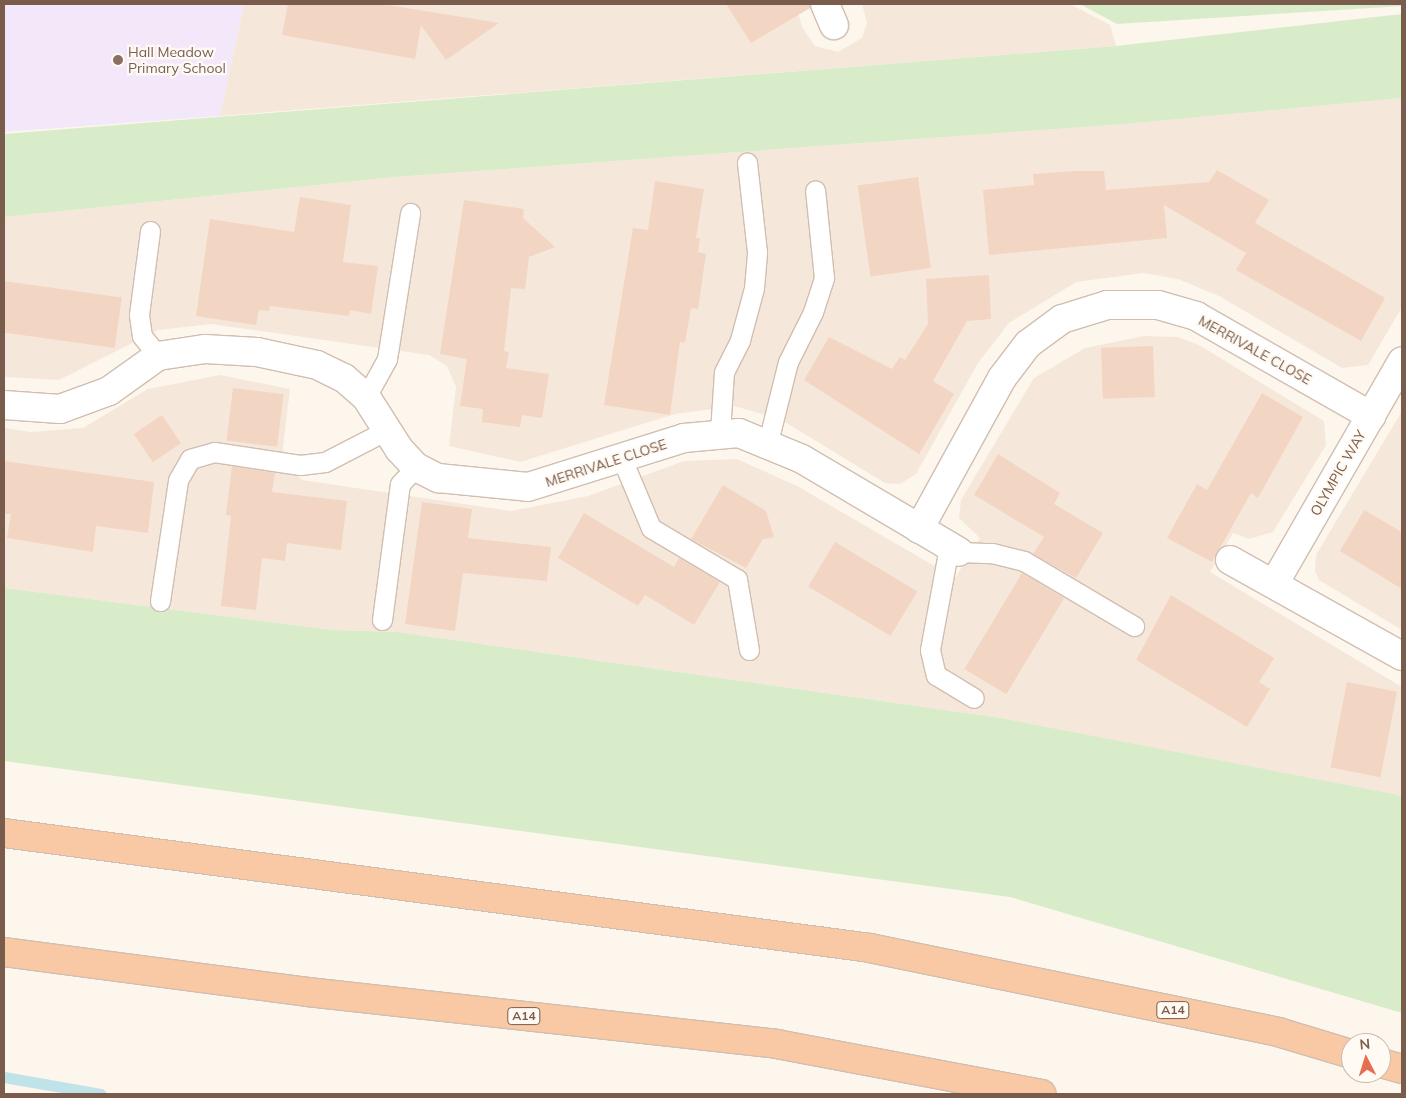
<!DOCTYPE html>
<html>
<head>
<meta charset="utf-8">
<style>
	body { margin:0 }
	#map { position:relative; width:1406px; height:1098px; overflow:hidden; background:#fdf6ec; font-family:Mulish,sans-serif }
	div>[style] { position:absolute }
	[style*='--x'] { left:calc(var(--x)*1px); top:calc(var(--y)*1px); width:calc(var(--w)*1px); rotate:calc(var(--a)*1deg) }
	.residential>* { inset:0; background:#f5e8da }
	.education>* { inset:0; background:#f3e8fa }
	.green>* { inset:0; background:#d8ecc9 }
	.stream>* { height:11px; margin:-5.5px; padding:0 5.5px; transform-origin:5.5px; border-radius:5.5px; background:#bfe3e8 }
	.building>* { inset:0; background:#f3d5c3; transform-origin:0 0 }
	.roads { filter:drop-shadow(1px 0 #d1beb0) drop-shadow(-1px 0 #d1beb0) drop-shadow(0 1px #d1beb0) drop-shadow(0 -1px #d1beb0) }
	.service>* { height:19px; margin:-9.5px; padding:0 9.5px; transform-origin:9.5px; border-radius:9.5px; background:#fff }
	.minor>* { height:28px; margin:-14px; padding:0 14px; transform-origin:14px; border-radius:14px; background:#fff }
	.trunk>* { height:28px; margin:-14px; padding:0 14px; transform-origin:14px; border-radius:14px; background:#f9c8a4 }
	.dots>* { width:14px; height:14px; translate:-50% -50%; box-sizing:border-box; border:2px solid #fffaf3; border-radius:50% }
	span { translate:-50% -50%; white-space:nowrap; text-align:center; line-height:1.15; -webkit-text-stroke:4.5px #fffaf3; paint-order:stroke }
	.shield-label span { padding:1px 4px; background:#fffaf3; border:1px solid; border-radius:4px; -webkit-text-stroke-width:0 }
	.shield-label { font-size:12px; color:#7a5c4d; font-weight:700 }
	.education-label { font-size:14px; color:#785e54 }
	.left { translate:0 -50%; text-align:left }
	.street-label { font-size:14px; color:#7a5c4d }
	.frame { position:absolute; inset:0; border:5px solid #7a5c4d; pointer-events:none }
	.north { position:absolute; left:1341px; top:1033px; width:50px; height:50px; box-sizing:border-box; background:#fffaf3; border:1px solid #cabbb1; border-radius:50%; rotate:355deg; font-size:14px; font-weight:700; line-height:20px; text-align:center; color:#7a5c4d }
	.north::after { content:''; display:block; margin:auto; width:18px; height:22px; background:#e76f51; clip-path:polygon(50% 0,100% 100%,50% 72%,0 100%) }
</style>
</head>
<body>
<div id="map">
	<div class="residential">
		<div style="clip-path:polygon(244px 4px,796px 4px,802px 27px,815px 46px,838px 52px,862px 38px,867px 23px,862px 4px,1070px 4px,1110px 25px,1116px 46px,220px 116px)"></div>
		<div style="clip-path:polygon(1402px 98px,1402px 307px,1368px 365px,1342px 368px,1219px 296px,1178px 279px,1143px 273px,1076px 282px,1009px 323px,978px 363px,916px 474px,900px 484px,885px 483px,780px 419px,734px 406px,675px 414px,520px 462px,449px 446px,456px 387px,447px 366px,429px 355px,211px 324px,158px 330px,59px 380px,4px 377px,4px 217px,395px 177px,1125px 124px)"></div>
		<div style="clip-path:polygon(1144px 336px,1178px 337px,1199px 345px,1324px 421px,1326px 445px,1273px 532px,1249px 539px,1233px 533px,1210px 572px,1402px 687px,1402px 797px,1001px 718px,397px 632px,333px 630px,4px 588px,4px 428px,31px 432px,83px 428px,148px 389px,220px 375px,290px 389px,283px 448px,286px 461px,302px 480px,511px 511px,588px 496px,684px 461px,737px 459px,797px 486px,955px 578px,980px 538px,959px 518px,961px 500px,1034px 378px,1085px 348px)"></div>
		<div style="clip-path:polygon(1402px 411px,1402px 630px,1319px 580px,1315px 571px,1316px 555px)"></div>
	</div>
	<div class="education">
		<div style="clip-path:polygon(4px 4px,244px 4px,220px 116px,4px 132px)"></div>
	</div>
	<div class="green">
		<div style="clip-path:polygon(1080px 4px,1402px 4px,1402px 6px,1117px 24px)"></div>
		<div style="clip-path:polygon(1402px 14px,1402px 98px,1125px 124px,395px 177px,4px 217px,4px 134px,1116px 46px)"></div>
		<div style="clip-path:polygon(4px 588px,333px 630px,397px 632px,1001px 718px,1393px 794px,1402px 797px,1402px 1013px,1010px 897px,4px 761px)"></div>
	</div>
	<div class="stream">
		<div style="--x:4;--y:1077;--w:98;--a:9.9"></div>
	</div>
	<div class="building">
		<div style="clip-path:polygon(288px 4px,382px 4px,499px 23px,446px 60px,421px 25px,415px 59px,282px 35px)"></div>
		<div style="clip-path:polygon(726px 4px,810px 4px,810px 8px,751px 43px)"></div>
		<div style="clip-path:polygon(1217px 170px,1269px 200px,1255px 223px,1385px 298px,1361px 341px,1236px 270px,1246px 253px,1164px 205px,1167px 238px,989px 255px,983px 190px,1034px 185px,1033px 174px,1075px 171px,1104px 171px,1106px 190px,1209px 182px)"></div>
		<div style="left:918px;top:177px;width:92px;height:61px;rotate:82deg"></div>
		<div style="clip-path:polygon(655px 181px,704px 189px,696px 238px,700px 238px,698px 252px,706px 254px,698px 309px,691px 308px,685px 343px,680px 342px,670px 415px,604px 405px,633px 228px,648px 230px)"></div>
		<div style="clip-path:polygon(300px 197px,351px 205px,343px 262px,378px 266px,371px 314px,350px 310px,349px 316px,270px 306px,269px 311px,259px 310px,256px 325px,196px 316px,210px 219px,294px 232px)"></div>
		<div style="clip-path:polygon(464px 200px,524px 209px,523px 218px,555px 247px,529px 257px,525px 289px,511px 288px,504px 351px,509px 352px,506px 368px,549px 374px,542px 418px,522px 415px,520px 427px,482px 422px,483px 409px,460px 406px,467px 359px,440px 354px)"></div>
		<div style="clip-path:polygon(989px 275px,991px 319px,967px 321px,933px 381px,954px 394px,919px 454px,804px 380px,829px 337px,892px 369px,900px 357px,905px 360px,928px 324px,926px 279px)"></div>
		<div style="left:4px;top:281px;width:119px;height:51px;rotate:8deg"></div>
		<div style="left:1153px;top:346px;width:51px;height:52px;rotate:88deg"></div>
		<div style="left:233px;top:388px;width:51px;height:53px;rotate:7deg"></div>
		<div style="clip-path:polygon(1262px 393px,1303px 417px,1258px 498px,1251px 493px,1212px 562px,1167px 538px,1197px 484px,1207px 490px)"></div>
		<div style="left:162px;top:415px;width:34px;height:34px;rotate:56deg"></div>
		<div style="clip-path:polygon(998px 454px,1060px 493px,1054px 504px,1103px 533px,1076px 578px,1033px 554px,1044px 537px,974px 495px)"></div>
		<div style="clip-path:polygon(4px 461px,154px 482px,148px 533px,96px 526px,93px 552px,7px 538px,11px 514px,4px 514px)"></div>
		<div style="clip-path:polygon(232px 466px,275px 473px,272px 492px,347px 501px,341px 550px,287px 543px,285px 561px,262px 558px,256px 610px,221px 606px,231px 516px,226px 515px)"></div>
		<div style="clip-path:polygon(723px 485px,766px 511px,774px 537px,763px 539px,746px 568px,691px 539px)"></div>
		<div style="clip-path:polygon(422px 502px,472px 509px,468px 538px,551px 547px,547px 581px,463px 573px,455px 631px,405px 624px)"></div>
		<div style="clip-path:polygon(1364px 510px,1402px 532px,1402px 589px,1340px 551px)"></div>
		<div style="clip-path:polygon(584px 513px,674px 567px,679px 558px,720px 582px,694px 625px,645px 595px,638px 606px,558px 558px)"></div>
		<div style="left:835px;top:542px;width:96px;height:52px;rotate:31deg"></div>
		<div style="left:1022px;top:573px;width:49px;height:112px;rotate:31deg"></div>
		<div style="clip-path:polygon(1171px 595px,1274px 658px,1259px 682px,1270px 689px,1247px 727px,1136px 660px)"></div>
		<div style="left:1347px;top:682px;width:51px;height:87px;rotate:11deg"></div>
	</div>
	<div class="roads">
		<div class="service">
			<div style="--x:150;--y:231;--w:85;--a:97.5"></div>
			<div style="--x:139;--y:315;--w:21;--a:82"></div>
			<div style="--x:142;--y:336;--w:26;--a:51"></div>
			<div style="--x:366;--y:397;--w:43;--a:-61.1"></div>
			<div style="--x:387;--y:359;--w:148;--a:-81"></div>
			<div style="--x:720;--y:432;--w:60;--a:-86.2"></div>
			<div style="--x:724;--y:372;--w:36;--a:-63"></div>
			<div style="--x:740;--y:340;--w:54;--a:-74.9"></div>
			<div style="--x:754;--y:288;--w:36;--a:-85"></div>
			<div style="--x:757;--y:252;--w:90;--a:-96.4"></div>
			<div style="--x:768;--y:442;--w:82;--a:-76"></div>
			<div style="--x:788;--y:362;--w:56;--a:-63.4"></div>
			<div style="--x:813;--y:312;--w:36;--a:-72"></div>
			<div style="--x:824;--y:278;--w:88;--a:-95.8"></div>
			<div style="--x:622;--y:459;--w:75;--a:67.2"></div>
			<div style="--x:651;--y:528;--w:100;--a:30.7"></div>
			<div style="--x:737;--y:579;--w:72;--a:80.4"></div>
			<div style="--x:949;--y:547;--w:105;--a:100.5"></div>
			<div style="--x:930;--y:650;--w:26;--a:77"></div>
			<div style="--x:936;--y:675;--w:44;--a:31.2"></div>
			<div style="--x:959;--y:552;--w:33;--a:2"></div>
			<div style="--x:992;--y:553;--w:33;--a:14"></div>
			<div style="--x:1024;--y:561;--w:128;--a:30.6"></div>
			<div style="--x:160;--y:601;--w:122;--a:-81.5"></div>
			<div style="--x:178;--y:480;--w:24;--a:-60"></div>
			<div style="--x:190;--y:459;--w:25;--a:-16"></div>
			<div style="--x:214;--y:452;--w:87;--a:8.6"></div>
			<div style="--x:300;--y:465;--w:25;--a:-7"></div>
			<div style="--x:325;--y:462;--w:70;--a:-27.3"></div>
			<div style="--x:382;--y:620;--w:137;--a:-82.5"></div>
			<div style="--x:400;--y:484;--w:23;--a:-47"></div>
		</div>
		<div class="minor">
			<div style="--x:825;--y:4;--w:23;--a:67"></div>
			<div style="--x:4;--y:405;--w:56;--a:4.1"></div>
			<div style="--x:60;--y:409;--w:52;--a:-20.2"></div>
			<div style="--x:109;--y:391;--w:60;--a:-35.5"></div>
			<div style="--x:158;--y:356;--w:48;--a:-8.5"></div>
			<div style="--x:205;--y:349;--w:52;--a:3.3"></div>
			<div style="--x:257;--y:352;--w:61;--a:12.2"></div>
			<div style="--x:317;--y:365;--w:30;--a:26"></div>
			<div style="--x:344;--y:378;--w:29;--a:41"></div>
			<div style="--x:366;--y:397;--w:62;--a:57.6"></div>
			<div style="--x:399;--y:449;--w:25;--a:47"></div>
			<div style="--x:416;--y:467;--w:25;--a:27"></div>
			<div style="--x:438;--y:478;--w:90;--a:5.7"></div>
			<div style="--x:528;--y:487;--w:164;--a:-17.4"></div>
			<div style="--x:684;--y:438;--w:55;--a:-5.2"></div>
			<div style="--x:739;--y:433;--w:68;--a:22.4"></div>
			<div style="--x:802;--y:459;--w:182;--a:30.6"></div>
			<div style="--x:919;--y:529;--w:172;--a:-61.2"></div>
			<div style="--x:1002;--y:378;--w:43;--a:-52.6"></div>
			<div style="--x:1028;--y:344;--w:42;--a:-36.3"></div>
			<div style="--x:1062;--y:319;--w:47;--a:-17.3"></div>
			<div style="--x:1107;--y:305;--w:51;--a:0"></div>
			<div style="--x:1158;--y:305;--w:40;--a:16"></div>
			<div style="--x:1196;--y:316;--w:202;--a:29.7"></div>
			<div style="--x:1230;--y:560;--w:197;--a:29.2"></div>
			<div style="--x:1274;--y:584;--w:257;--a:-60.1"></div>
		</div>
		<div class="trunk">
			<div style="--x:4;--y:833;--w:874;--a:7.56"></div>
			<div style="--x:870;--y:948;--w:417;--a:11.6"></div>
			<div style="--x:1278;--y:1032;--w:76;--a:16.8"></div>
			<div style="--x:4;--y:952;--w:307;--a:7.5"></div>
			<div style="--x:308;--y:992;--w:472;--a:6.3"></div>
			<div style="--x:777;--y:1044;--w:269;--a:10.7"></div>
			<div style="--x:1381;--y:1063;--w:22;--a:16"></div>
		</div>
	</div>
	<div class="dots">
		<div style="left:118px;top:60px;background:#8d6e63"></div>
	</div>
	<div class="shield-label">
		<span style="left:1173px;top:1010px">A14</span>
		<span style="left:524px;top:1016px">A14</span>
	</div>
	<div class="education-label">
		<span class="left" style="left:128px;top:60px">Hall Meadow<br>Primary School</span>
	</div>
	<div class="street-label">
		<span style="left:1255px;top:350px;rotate:29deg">MERRIVALE CLOSE</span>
		<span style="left:606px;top:463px;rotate:-18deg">MERRIVALE CLOSE</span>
		<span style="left:1338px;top:473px;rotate:-60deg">OLYMPIC WAY</span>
	</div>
	<div class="frame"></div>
	<div class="north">N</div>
</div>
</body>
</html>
